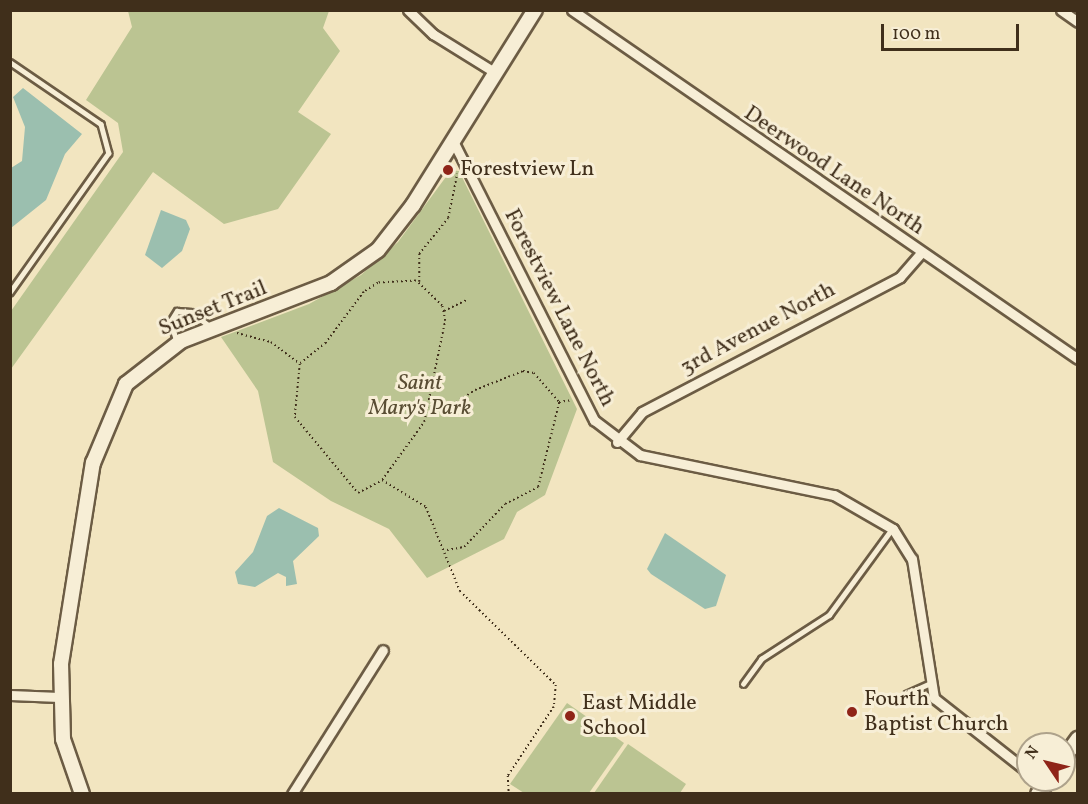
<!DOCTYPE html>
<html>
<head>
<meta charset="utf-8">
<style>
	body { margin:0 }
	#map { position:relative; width:1088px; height:804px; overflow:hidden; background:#f2e5c0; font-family:Vollkorn,serif }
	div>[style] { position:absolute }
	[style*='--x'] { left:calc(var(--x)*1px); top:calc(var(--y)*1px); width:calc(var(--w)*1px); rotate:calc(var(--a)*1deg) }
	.green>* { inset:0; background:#bbc492 }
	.water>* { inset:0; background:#9bbfaf }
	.path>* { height:1.5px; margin-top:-0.75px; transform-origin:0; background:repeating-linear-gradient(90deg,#402f1b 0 1.5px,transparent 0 4.5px) }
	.roads { filter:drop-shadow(2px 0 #6c5c44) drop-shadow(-2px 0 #6c5c44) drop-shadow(0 2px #6c5c44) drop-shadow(0 -2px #6c5c44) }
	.lane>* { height:4.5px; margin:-2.25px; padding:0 2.25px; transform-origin:2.25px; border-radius:2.25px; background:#f7eed6 }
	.street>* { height:9px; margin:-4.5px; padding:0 4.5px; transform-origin:4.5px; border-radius:4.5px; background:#f7eed6 }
	.secondary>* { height:14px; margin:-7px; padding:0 7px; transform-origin:7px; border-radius:7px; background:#f7eed6 }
	.dots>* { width:16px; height:16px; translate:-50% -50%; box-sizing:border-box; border:3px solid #f7eed6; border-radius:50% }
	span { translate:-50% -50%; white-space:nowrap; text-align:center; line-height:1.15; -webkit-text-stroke:6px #f7eed6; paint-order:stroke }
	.poi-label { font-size:22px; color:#402f1b }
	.left { translate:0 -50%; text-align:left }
	.street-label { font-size:22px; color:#402f1b }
	.park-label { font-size:22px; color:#594d33; font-style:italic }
	.frame { position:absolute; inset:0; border:12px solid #402f1b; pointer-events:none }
	.north { position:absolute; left:1016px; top:732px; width:60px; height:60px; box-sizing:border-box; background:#f7eed6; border:2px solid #aea28b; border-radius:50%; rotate:305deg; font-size:16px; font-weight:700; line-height:24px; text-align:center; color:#402f1b }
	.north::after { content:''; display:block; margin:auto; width:21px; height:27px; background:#8f2418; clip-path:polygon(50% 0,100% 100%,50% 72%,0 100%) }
	.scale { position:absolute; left:881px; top:24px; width:138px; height:27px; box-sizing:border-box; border:3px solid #402f1b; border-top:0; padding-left:8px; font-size:18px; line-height:21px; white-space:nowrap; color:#402f1b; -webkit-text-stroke:4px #f7eed6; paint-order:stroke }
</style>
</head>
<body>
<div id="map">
	<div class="green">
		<div style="clip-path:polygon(128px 11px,329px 11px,323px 28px,340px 51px,298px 112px,331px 134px,278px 209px,224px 224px,153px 172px,11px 369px,11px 311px,123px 152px,118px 123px,86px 100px,132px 27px)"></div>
		<div style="clip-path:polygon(451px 170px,459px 171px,577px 409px,545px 495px,517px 512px,504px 539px,427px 578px,389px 529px,331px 501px,273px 462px,258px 391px,221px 337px,309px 304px,361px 275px,398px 242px)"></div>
		<div style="clip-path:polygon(567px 703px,624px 743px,589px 793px,524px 793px,510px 784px)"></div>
		<div style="clip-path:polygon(628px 744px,686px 784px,680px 793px,594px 793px)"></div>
	</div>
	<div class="water">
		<div style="clip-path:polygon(23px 88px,82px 134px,65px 154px,46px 200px,11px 228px,11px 168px,22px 161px,25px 127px,13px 97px)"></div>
		<div style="clip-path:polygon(161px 210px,186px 220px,190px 229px,182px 251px,162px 268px,145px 255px)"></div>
		<div style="clip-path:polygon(279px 508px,318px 528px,319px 536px,293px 561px,297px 584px,286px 586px,286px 577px,278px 573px,255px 587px,238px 584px,235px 572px,253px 552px,267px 516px)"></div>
		<div style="clip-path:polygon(665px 533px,726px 575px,716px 606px,705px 609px,651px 574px,647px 569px)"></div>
	</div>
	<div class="path">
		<div style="--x:419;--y:282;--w:28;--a:-90"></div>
		<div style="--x:419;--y:254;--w:46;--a:-51.1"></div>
		<div style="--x:448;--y:218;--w:45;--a:-78.4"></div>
		<div style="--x:444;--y:311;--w:25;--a:-26"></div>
		<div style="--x:237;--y:333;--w:35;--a:15"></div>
		<div style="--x:271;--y:342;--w:36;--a:37"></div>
		<div style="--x:300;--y:364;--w:53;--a:95.4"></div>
		<div style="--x:295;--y:417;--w:99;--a:50.3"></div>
		<div style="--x:358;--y:493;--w:27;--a:-28"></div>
		<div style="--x:382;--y:480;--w:72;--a:-54.1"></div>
		<div style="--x:424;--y:422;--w:103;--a:-78.3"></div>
		<div style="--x:445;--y:321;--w:15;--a:-101"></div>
		<div style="--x:442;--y:306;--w:36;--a:-136"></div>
		<div style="--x:416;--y:281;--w:38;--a:177"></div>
		<div style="--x:378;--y:283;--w:17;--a:147"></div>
		<div style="--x:364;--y:292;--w:64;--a:126.7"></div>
		<div style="--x:326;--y:343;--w:33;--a:141"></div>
		<div style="--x:428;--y:414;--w:13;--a:-9"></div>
		<div style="--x:441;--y:412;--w:40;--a:-32.9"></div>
		<div style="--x:475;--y:390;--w:52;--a:-21.6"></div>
		<div style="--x:523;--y:371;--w:11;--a:10"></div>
		<div style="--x:534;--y:373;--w:38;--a:49"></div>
		<div style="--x:559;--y:402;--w:13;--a:-9"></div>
		<div style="--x:382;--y:480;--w:52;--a:31.5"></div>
		<div style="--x:426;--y:507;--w:91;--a:68"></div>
		<div style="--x:460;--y:591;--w:134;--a:44.4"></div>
		<div style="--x:556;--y:685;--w:22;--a:95"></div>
		<div style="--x:554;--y:707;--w:83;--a:123.7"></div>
		<div style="--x:508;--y:776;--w:18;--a:87"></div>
		<div style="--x:447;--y:550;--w:17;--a:-10"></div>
		<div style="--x:464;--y:547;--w:59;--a:-46.4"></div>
		<div style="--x:505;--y:504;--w:37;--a:-27"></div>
		<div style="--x:538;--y:487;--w:88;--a:-76.1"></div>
		<div style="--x:1064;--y:775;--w:7;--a:-56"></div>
	</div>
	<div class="roads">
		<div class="lane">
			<div style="--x:10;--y:62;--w:110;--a:34.3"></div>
			<div style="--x:101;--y:124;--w:30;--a:75"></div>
			<div style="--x:109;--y:153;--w:171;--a:125.3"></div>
			<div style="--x:177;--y:343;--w:22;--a:-108"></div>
			<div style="--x:170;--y:322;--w:13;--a:-58"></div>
			<div style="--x:177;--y:311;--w:14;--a:4"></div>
			<div style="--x:191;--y:312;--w:25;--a:37"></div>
			<div style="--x:743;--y:684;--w:31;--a:-54"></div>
			<div style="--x:761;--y:659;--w:81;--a:-32.9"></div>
			<div style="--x:829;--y:615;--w:107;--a:-53.8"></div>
			<div style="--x:906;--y:694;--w:24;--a:-24"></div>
		</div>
		<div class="street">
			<div style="--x:408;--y:10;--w:35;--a:44"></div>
			<div style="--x:433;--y:34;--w:74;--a:31.8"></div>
			<div style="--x:572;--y:10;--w:615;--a:34.59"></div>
			<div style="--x:1061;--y:10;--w:21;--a:35"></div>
			<div style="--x:453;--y:141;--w:313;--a:63.2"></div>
			<div style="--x:594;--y:420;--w:58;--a:37.3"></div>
			<div style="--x:640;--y:455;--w:198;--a:11.7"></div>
			<div style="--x:834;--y:495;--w:68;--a:30"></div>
			<div style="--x:893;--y:529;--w:36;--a:58"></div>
			<div style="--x:912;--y:559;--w:141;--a:81"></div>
			<div style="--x:934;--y:698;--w:120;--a:38.2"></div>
			<div style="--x:617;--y:442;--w:39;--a:-50"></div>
			<div style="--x:642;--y:412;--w:291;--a:-27.6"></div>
			<div style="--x:900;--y:277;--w:32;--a:-49"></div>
			<div style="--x:10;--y:695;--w:49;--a:2.3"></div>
			<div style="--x:292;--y:794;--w:170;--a:-57.7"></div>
		</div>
		<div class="secondary">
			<div style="--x:1064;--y:758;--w:24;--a:-54"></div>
			<div style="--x:82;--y:794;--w:58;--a:-109.1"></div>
			<div style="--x:63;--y:739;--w:75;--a:-91.5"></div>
			<div style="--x:61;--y:664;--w:204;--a:-81"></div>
			<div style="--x:93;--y:463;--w:86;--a:-67.3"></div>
			<div style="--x:126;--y:384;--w:70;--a:-38"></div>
			<div style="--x:181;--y:341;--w:161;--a:-21.1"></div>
			<div style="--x:331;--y:283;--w:57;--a:-35.1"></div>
			<div style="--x:378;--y:250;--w:57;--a:-52.1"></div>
			<div style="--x:413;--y:205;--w:230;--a:-58"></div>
			<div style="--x:1038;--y:794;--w:17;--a:-54"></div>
		</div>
	</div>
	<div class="dots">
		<div style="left:448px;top:170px;background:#8f2418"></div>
		<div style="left:852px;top:712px;background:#8f2418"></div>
		<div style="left:570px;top:716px;background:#8f2418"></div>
	</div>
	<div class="poi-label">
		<span class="left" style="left:460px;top:170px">Forestview Ln</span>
		<span class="left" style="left:864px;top:712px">Fourth<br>Baptist Church</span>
		<span class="left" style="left:582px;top:716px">East Middle<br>School</span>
	</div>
	<div class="street-label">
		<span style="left:834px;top:171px;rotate:34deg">Deerwood Lane North</span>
		<span style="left:559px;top:308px;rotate:63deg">Forestview Lane North</span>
		<span style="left:213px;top:309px;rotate:-22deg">Sunset Trail</span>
		<span style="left:758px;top:329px;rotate:-28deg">3rd Avenue North</span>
	</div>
	<div class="park-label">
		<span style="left:420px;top:396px">Saint<br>Mary's Park</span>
	</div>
	<div class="frame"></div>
	<div class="north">N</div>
	<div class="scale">100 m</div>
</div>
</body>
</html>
